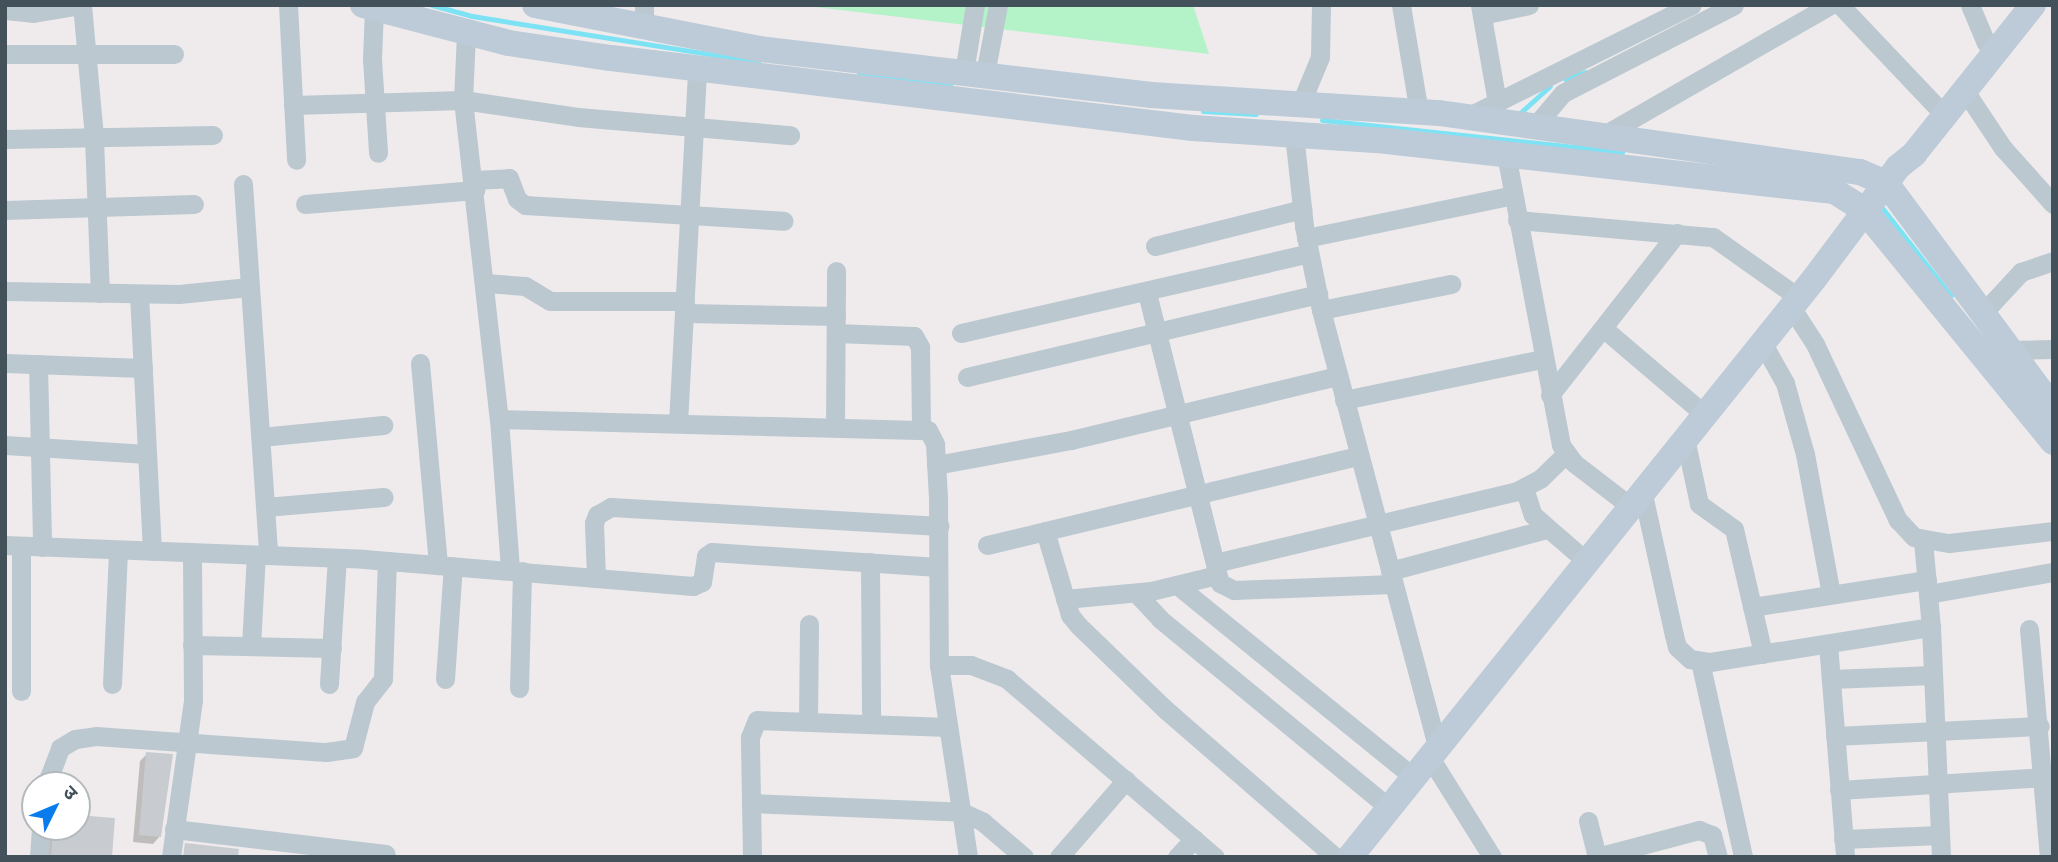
<!DOCTYPE html>
<html>
<head>
<meta charset="utf-8">
<style>
	body { margin:0 }
	#map { position:relative; width:2058px; height:862px; overflow:hidden; background:#efebec; font-family:Helvetica,"Noto Sans Devanagari",sans-serif }
	div>[style] { position:absolute }
	[style*='--x'] { left:calc(var(--x)*1px); top:calc(var(--y)*1px); width:calc(var(--w)*1px); rotate:calc(var(--a)*1deg) }
	.green>* { inset:0; background:#b4f2c8 }
	.shadow>* { inset:0; background:#0003 }
	.stream>* { height:5px; margin:-2.5px; padding:0 2.5px; transform-origin:2.5px; border-radius:2.5px; background:#7de3f4 }
	.building>* { inset:0; background:#c8ccd1 }
	.street>* { height:19px; margin:-9.5px; padding:0 9.5px; transform-origin:9.5px; border-radius:9.5px; background:#bbc8d0 }
	.secondary>* { height:26px; margin:-13px; padding:0 13px; transform-origin:13px; border-radius:13px; background:#bccbd7 }
	span { translate:-50% -50%; white-space:nowrap; text-align:center; line-height:1.15; -webkit-text-stroke:5px #fff; paint-order:stroke }
	.frame { position:absolute; inset:0; border:7px solid #43515b; pointer-events:none }
	.north { position:absolute; left:21px; top:771px; width:70px; height:70px; box-sizing:border-box; background:#fff; border:2px solid #b4b9bd; border-radius:50%; rotate:47deg; font-size:19px; font-weight:700; line-height:28px; text-align:center; color:#43515b }
	.north::after { content:''; display:block; margin:auto; width:24px; height:32px; background:#087cec; clip-path:polygon(50% 0,100% 100%,50% 72%,0 100%) }
</style>
</head>
<body>
<div id="map">
	<div class="green">
		<div style="clip-path:polygon(799px 5px,1193px 5px,1209px 54px)"></div>
	</div>
	<div class="shadow">
		<div style="clip-path:polygon(147px 754px,160px 836px,153px 844px,133px 842px,140px 761px)"></div>
		<div style="clip-path:polygon(77px 817px,110px 857px,43px 857px,39px 827px,77px 827px)"></div>
	</div>
	<div class="stream">
		<div style="--x:432;--y:5;--w:41;--a:15.4"></div>
		<div style="--x:472;--y:16;--w:290;--a:9.1"></div>
		<div style="--x:859;--y:74;--w:92;--a:6.3"></div>
		<div style="--x:1565;--y:79;--w:21;--a:-19"></div>
		<div style="--x:1203;--y:111;--w:53;--a:3.2"></div>
		<div style="--x:1520;--y:113;--w:40;--a:-42"></div>
		<div style="--x:1322;--y:120;--w:302;--a:6.1"></div>
		<div style="--x:1883;--y:209;--w:110;--a:52"></div>
	</div>
	<div class="building">
		<div style="clip-path:polygon(146px 752px,173px 754px,161px 837px,139px 835px)"></div>
		<div style="clip-path:polygon(77px 815px,115px 818px,112px 857px,51px 857px,53px 827px,77px 827px)"></div>
		<div style="clip-path:polygon(185px 843px,239px 849px,238px 857px,183px 857px)"></div>
	</div>
	<div class="street">
		<div style="--x:82;--y:5;--w:134;--a:84.8"></div>
		<div style="--x:94;--y:138;--w:155;--a:87.8"></div>
		<div style="--x:288;--y:5;--w:155;--a:87"></div>
		<div style="--x:644;--y:5;--w:22;--a:90"></div>
		<div style="--x:1401;--y:5;--w:109;--a:80.5"></div>
		<div style="--x:1480;--y:5;--w:98;--a:80.1"></div>
		<div style="--x:1840;--y:5;--w:139;--a:46.5"></div>
		<div style="--x:1970;--y:5;--w:41;--a:67.2"></div>
		<div style="--x:374;--y:9;--w:50;--a:92.3"></div>
		<div style="--x:372;--y:59;--w:94;--a:86.3"></div>
		<div style="--x:5;--y:10;--w:28;--a:6"></div>
		<div style="--x:33;--y:13;--w:49;--a:-9.5"></div>
		<div style="--x:1482;--y:15;--w:48;--a:-12"></div>
		<div style="--x:466;--y:34;--w:66;--a:92.6"></div>
		<div style="--x:463;--y:100;--w:321;--a:83.6"></div>
		<div style="--x:499;--y:419;--w:151;--a:85.8"></div>
		<div style="--x:5;--y:54;--w:169;--a:0"></div>
		<div style="--x:964;--y:72;--w:68;--a:-80.7"></div>
		<div style="--x:985;--y:74;--w:70;--a:-79.3"></div>
		<div style="--x:1965;--y:91;--w:69;--a:56.3"></div>
		<div style="--x:2003;--y:148;--w:75;--a:48.2"></div>
		<div style="--x:1301;--y:103;--w:50;--a:-67.6"></div>
		<div style="--x:1320;--y:57;--w:52;--a:-88.9"></div>
		<div style="--x:293;--y:105;--w:170;--a:-1.7"></div>
		<div style="--x:463;--y:100;--w:116;--a:8.4"></div>
		<div style="--x:578;--y:117;--w:213;--a:4.9"></div>
		<div style="--x:1467;--y:117;--w:251;--a:-26.5"></div>
		<div style="--x:1535;--y:126;--w:43;--a:-49.7"></div>
		<div style="--x:1563;--y:93;--w:192;--a:-27.2"></div>
		<div style="--x:1294;--y:134;--w:93;--a:83.8"></div>
		<div style="--x:1304;--y:226;--w:86;--a:78.6"></div>
		<div style="--x:1321;--y:310;--w:451;--a:75.1"></div>
		<div style="--x:1604;--y:135;--w:261;--a:-29.9"></div>
		<div style="--x:5;--y:139;--w:208;--a:-1.1"></div>
		<div style="--x:1506;--y:154;--w:296;--a:79.3"></div>
		<div style="--x:1561;--y:445;--w:22;--a:54"></div>
		<div style="--x:1574;--y:463;--w:71;--a:37.5"></div>
		<div style="--x:474;--y:180;--w:35;--a:-3"></div>
		<div style="--x:509;--y:178;--w:22;--a:69"></div>
		<div style="--x:517;--y:199;--w:10;--a:37"></div>
		<div style="--x:525;--y:205;--w:259;--a:3.5"></div>
		<div style="--x:243;--y:184;--w:372;--a:86.1"></div>
		<div style="--x:305;--y:204;--w:171;--a:-4.7"></div>
		<div style="--x:5;--y:210;--w:189;--a:-1.8"></div>
		<div style="--x:1517;--y:220;--w:197;--a:5"></div>
		<div style="--x:1713;--y:237;--w:105;--a:35.3"></div>
		<div style="--x:1306;--y:238;--w:211;--a:-11.7"></div>
		<div style="--x:1155;--y:246;--w:152;--a:-14.1"></div>
		<div style="--x:485;--y:283;--w:40;--a:4.3"></div>
		<div style="--x:525;--y:286;--w:29;--a:31"></div>
		<div style="--x:550;--y:301;--w:135;--a:0"></div>
		<div style="--x:5;--y:291;--w:174;--a:1"></div>
		<div style="--x:179;--y:294;--w:70;--a:-5.7"></div>
		<div style="--x:1147;--y:293;--w:299;--a:75.9"></div>
		<div style="--x:1220;--y:583;--w:16;--a:27"></div>
		<div style="--x:1234;--y:590;--w:159;--a:-2.2"></div>
		<div style="--x:139;--y:294;--w:257;--a:87.1"></div>
		<div style="--x:1791;--y:307;--w:44;--a:57"></div>
		<div style="--x:1815;--y:344;--w:195;--a:64.8"></div>
		<div style="--x:1898;--y:520;--w:23;--a:47"></div>
		<div style="--x:1914;--y:537;--w:36;--a:10"></div>
		<div style="--x:1949;--y:543;--w:105;--a:-6.6"></div>
		<div style="--x:1321;--y:310;--w:133;--a:-11.3"></div>
		<div style="--x:685;--y:313;--w:151;--a:1.1"></div>
		<div style="--x:1981;--y:315;--w:59;--a:-47.1"></div>
		<div style="--x:2021;--y:272;--w:34;--a:-19"></div>
		<div style="--x:1603;--y:328;--w:133;--a:40.4"></div>
		<div style="--x:836;--y:333;--w:78;--a:2.2"></div>
		<div style="--x:914;--y:336;--w:13;--a:61"></div>
		<div style="--x:920;--y:347;--w:79;--a:89.3"></div>
		<div style="--x:961;--y:333;--w:357;--a:-12.9"></div>
		<div style="--x:1762;--y:342;--w:47;--a:60.7"></div>
		<div style="--x:1785;--y:383;--w:74;--a:74.3"></div>
		<div style="--x:1805;--y:454;--w:142;--a:79.5"></div>
		<div style="--x:2007;--y:350;--w:46;--a:-1.2"></div>
		<div style="--x:5;--y:363;--w:138;--a:2.1"></div>
		<div style="--x:420;--y:363;--w:203;--a:84.9"></div>
		<div style="--x:38;--y:364;--w:183;--a:88.7"></div>
		<div style="--x:967;--y:377;--w:361;--a:-13.3"></div>
		<div style="--x:1550;--y:395;--w:206;--a:-51.9"></div>
		<div style="--x:1344;--y:400;--w:202;--a:-11.7"></div>
		<div style="--x:499;--y:419;--w:429;--a:1.5"></div>
		<div style="--x:928;--y:430;--w:16;--a:63"></div>
		<div style="--x:935;--y:444;--w:53;--a:86.8"></div>
		<div style="--x:938;--y:497;--w:168;--a:89.7"></div>
		<div style="--x:939;--y:665;--w:194;--a:81.4"></div>
		<div style="--x:678;--y:423;--w:355;--a:-86.9"></div>
		<div style="--x:835;--y:425;--w:154;--a:-89.6"></div>
		<div style="--x:261;--y:437;--w:123;--a:-5.6"></div>
		<div style="--x:1685;--y:438;--w:67;--a:78"></div>
		<div style="--x:1699;--y:504;--w:43;--a:35.5"></div>
		<div style="--x:1734;--y:529;--w:128;--a:76.9"></div>
		<div style="--x:5;--y:445;--w:142;--a:3.6"></div>
		<div style="--x:936;--y:465;--w:137;--a:-10.5"></div>
		<div style="--x:1071;--y:440;--w:275;--a:-13.5"></div>
		<div style="--x:1524;--y:488;--w:28;--a:72"></div>
		<div style="--x:1533;--y:515;--w:70;--a:41"></div>
		<div style="--x:1642;--y:490;--w:148;--a:77.6"></div>
		<div style="--x:1674;--y:635;--w:12;--a:76"></div>
		<div style="--x:1677;--y:647;--w:18;--a:43"></div>
		<div style="--x:1690;--y:659;--w:20;--a:9"></div>
		<div style="--x:1710;--y:662;--w:224;--a:-9"></div>
		<div style="--x:265;--y:507;--w:119;--a:-4.8"></div>
		<div style="--x:1045;--y:531;--w:88;--a:73.4"></div>
		<div style="--x:1070;--y:615;--w:14;--a:51"></div>
		<div style="--x:1079;--y:626;--w:121;--a:44"></div>
		<div style="--x:1166;--y:710;--w:224;--a:41"></div>
		<div style="--x:1923;--y:541;--w:86;--a:84.7"></div>
		<div style="--x:1931;--y:627;--w:230;--a:87.5"></div>
		<div style="--x:5;--y:545;--w:359;--a:2.2"></div>
		<div style="--x:364;--y:559;--w:330;--a:4.7"></div>
		<div style="--x:693;--y:586;--w:10;--a:-24"></div>
		<div style="--x:702;--y:582;--w:26;--a:-81"></div>
		<div style="--x:706;--y:556;--w:7;--a:-34"></div>
		<div style="--x:712;--y:552;--w:226;--a:3.8"></div>
		<div style="--x:987;--y:545;--w:382;--a:-13.5"></div>
		<div style="--x:870;--y:562;--w:162;--a:89.6"></div>
		<div style="--x:1215;--y:563;--w:310;--a:-13.4"></div>
		<div style="--x:1517;--y:491;--w:27;--a:-28"></div>
		<div style="--x:1541;--y:478;--w:35;--a:-44"></div>
		<div style="--x:1390;--y:571;--w:163;--a:-15"></div>
		<div style="--x:596;--y:578;--w:55;--a:-92.1"></div>
		<div style="--x:594;--y:523;--w:9;--a:-69"></div>
		<div style="--x:597;--y:515;--w:16;--a:-30"></div>
		<div style="--x:611;--y:507;--w:329;--a:3.3"></div>
		<div style="--x:1177;--y:585;--w:304;--a:39.1"></div>
		<div style="--x:1137;--y:594;--w:34;--a:47"></div>
		<div style="--x:1160;--y:619;--w:297;--a:39.5"></div>
		<div style="--x:1928;--y:594;--w:127;--a:-10"></div>
		<div style="--x:1065;--y:599;--w:86;--a:-5.3"></div>
		<div style="--x:1151;--y:591;--w:68;--a:-13.6"></div>
		<div style="--x:1752;--y:607;--w:177;--a:-8.8"></div>
		<div style="--x:2029;--y:629;--w:229;--a:85"></div>
		<div style="--x:1828;--y:644;--w:214;--a:85.4"></div>
		<div style="--x:192;--y:645;--w:140;--a:1.2"></div>
		<div style="--x:251;--y:646;--w:91;--a:-86.9"></div>
		<div style="--x:1700;--y:661;--w:201;--a:77.6"></div>
		<div style="--x:939;--y:665;--w:32;--a:0"></div>
		<div style="--x:971;--y:665;--w:39;--a:21"></div>
		<div style="--x:1007;--y:679;--w:274;--a:40.6"></div>
		<div style="--x:445;--y:679;--w:113;--a:-86"></div>
		<div style="--x:1831;--y:679;--w:102;--a:-2.2"></div>
		<div style="--x:112;--y:684;--w:134;--a:-87.4"></div>
		<div style="--x:329;--y:684;--w:126;--a:-86.4"></div>
		<div style="--x:519;--y:688;--w:117;--a:-88.5"></div>
		<div style="--x:21;--y:691;--w:145;--a:-90"></div>
		<div style="--x:808;--y:721;--w:97;--a:-89.4"></div>
		<div style="--x:1835;--y:736;--w:205;--a:-2.8"></div>
		<div style="--x:1429;--y:756;--w:119;--a:58"></div>
		<div style="--x:46;--y:785;--w:40;--a:-69"></div>
		<div style="--x:60;--y:748;--w:17;--a:-31"></div>
		<div style="--x:75;--y:739;--w:21;--a:-8"></div>
		<div style="--x:96;--y:736;--w:231;--a:4"></div>
		<div style="--x:326;--y:752;--w:27;--a:-8"></div>
		<div style="--x:353;--y:748;--w:48;--a:-75.4"></div>
		<div style="--x:365;--y:702;--w:29;--a:-52"></div>
		<div style="--x:383;--y:679;--w:118;--a:-88.1"></div>
		<div style="--x:1839;--y:790;--w:204;--a:-3.6"></div>
		<div style="--x:751;--y:803;--w:211;--a:2.4"></div>
		<div style="--x:962;--y:812;--w:23;--a:25"></div>
		<div style="--x:983;--y:822;--w:54;--a:40.5"></div>
		<div style="--x:1588;--y:821;--w:37;--a:76"></div>
		<div style="--x:174;--y:829;--w:213;--a:6.7"></div>
		<div style="--x:1843;--y:839;--w:97;--a:-2.4"></div>
		<div style="--x:39;--y:857;--w:30;--a:-86"></div>
		<div style="--x:171;--y:857;--w:159;--a:-82"></div>
		<div style="--x:193;--y:700;--w:148;--a:-90.4"></div>
		<div style="--x:752;--y:857;--w:120;--a:-91"></div>
		<div style="--x:750;--y:737;--w:18;--a:-68"></div>
		<div style="--x:757;--y:720;--w:191;--a:2.1"></div>
		<div style="--x:1059;--y:857;--w:102;--a:-49"></div>
		<div style="--x:1177;--y:857;--w:25;--a:-47"></div>
		<div style="--x:1597;--y:857;--w:106;--a:-14.8"></div>
		<div style="--x:1699;--y:830;--w:14;--a:21"></div>
		<div style="--x:1712;--y:835;--w:23;--a:75"></div>
	</div>
	<div class="secondary">
		<div style="--x:363;--y:5;--w:151;--a:14.6"></div>
		<div style="--x:509;--y:43;--w:103;--a:8.4"></div>
		<div style="--x:611;--y:58;--w:586;--a:6.86"></div>
		<div style="--x:1193;--y:128;--w:194;--a:3.8"></div>
		<div style="--x:1387;--y:141;--w:450;--a:6.4"></div>
		<div style="--x:1834;--y:191;--w:36;--a:32"></div>
		<div style="--x:1864;--y:210;--w:299;--a:50.8"></div>
		<div style="--x:535;--y:5;--w:229;--a:11.1"></div>
		<div style="--x:760;--y:49;--w:394;--a:6.7"></div>
		<div style="--x:1151;--y:95;--w:289;--a:3.6"></div>
		<div style="--x:1439;--y:113;--w:425;--a:8"></div>
		<div style="--x:1860;--y:172;--w:28;--a:23"></div>
		<div style="--x:1886;--y:183;--w:280;--a:53.4"></div>
		<div style="--x:1350;--y:857;--w:741;--a:-51.24"></div>
		<div style="--x:1814;--y:279;--w:140;--a:-53.1"></div>
		<div style="--x:1898;--y:167;--w:21;--a:-39"></div>
		<div style="--x:1914;--y:154;--w:191;--a:-51.4"></div>
	</div>
	<div class="frame"></div>
	<div class="north">उ</div>
</div>
</body>
</html>
